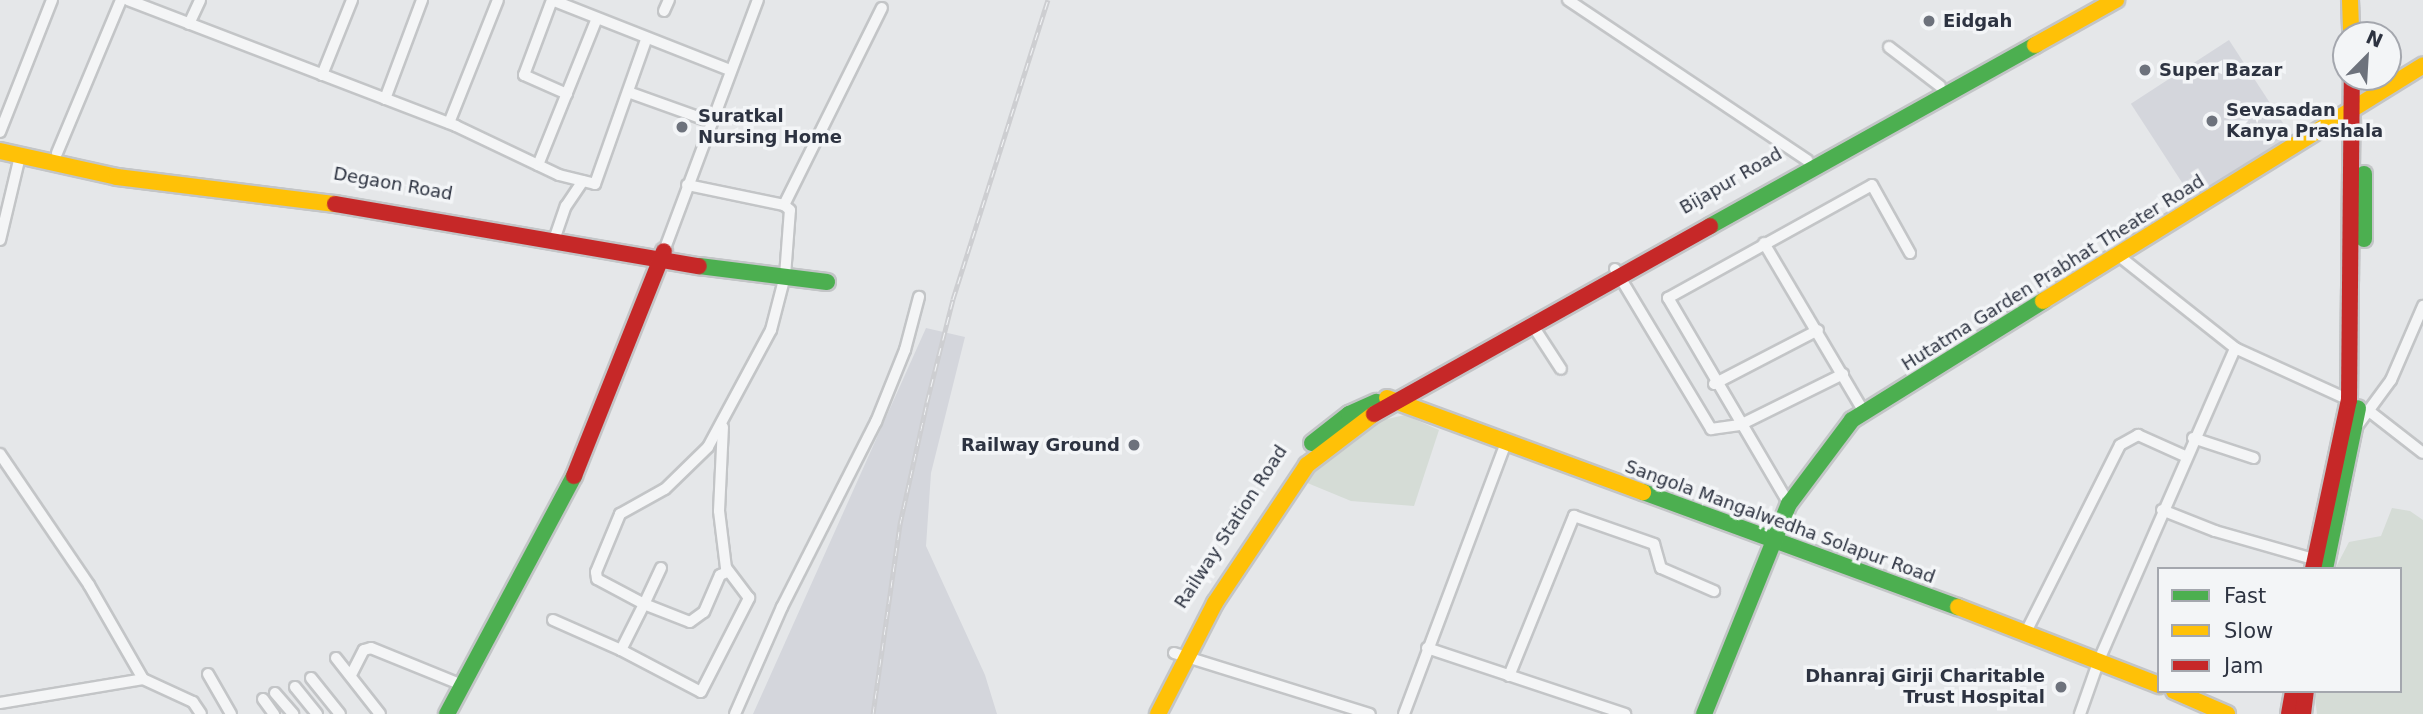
<!DOCTYPE html>
<html>
<head>
<meta charset="utf-8">
<style>
	body { margin:0 }
	#map { position:relative; width:2423px; height:714px; overflow:hidden; background:#e5e7e9; font-family:"DejaVu Sans",sans-serif }
	div>[style] { position:absolute }
	[style*='--x'] { left:calc(var(--x)*1px); top:calc(var(--y)*1px); width:calc(var(--w)*1px); rotate:calc(var(--a)*1deg) }
	.built>* { inset:0; background:#d4d6dc; transform-origin:0 0 }
	.green>* { inset:0; background:#d5dcd6 }
	.roads { filter:drop-shadow(2px 0 #c3c5c7) drop-shadow(-2px 0 #c3c5c7) drop-shadow(0 2px #c3c5c7) drop-shadow(0 -2px #c3c5c7) }
	.street>* { height:10px; margin:-5px; padding:0 5px; transform-origin:5px; border-radius:5px; background:#f4f5f6 }
	.fast>* { height:16px; margin:-8px; padding:0 8px; transform-origin:8px; border-radius:8px; background:#4caf50 }
	.slow>* { height:16px; margin:-8px; padding:0 8px; transform-origin:8px; border-radius:8px; background:#ffc107 }
	.jam>* { height:16px; margin:-8px; padding:0 8px; transform-origin:8px; border-radius:8px; background:#c62828 }
	.rail>* { height:5px; margin-top:-2.5px; transform-origin:0; background:repeating-linear-gradient(90deg,#f3f5f7 0 8px,#cdced1 0 16px); box-sizing:border-box; border-block:2px solid #cdced1 }
	.dots>* { width:19px; height:19px; translate:-50% -50%; box-sizing:border-box; border:4px solid #f3f5f7; border-radius:50% }
	span { translate:-50% -50%; white-space:nowrap; text-align:center; line-height:1.15; -webkit-text-stroke:7px #f3f5f7; paint-order:stroke }
	.poi-label { font-size:18px; color:#2d3341; font-weight:700 }
	.left { translate:0 -50%; text-align:left }
	.right { translate:-100% -50%; text-align:right }
	.street-label { font-size:18px; color:#2d3341 }
	.legend { position:absolute; left:2157px; top:567px; width:245px; height:126px; box-sizing:border-box; background:#f3f5f7; border:2px solid #a4a7ae; margin:0; padding:9px 12px; list-style:none; font-size:21px; color:#2d3341 }
	.legend li { display:flex; align-items:center; gap:14px; height:35px }
	.legend b { width:35px; border:2px solid #a4a7ae }
	.north { position:absolute; left:2332px; top:21px; width:70px; height:70px; box-sizing:border-box; background:#f3f5f7; border:2px solid #a4a7ae; border-radius:50%; rotate:24deg; font-size:19px; font-weight:700; line-height:28px; text-align:center; color:#2d3341 }
	.north::after { content:''; display:block; margin:auto; width:24px; height:32px; background:#6d727c; clip-path:polygon(50% 0,100% 100%,50% 72%,0 100%) }
</style>
</head>
<body>
<div id="map">
	<div class="built">
		<div style="left:2229px;top:40px;width:121px;height:117px;rotate:57deg"></div>
		<div style="clip-path:polygon(926px 328px,965px 337px,931px 473px,926px 546px,985px 675px,997px 714px,753px 714px)"></div>
	</div>
	<div class="green">
		<div style="clip-path:polygon(1405px 415px,1439px 430px,1414px 506px,1351px 501px,1305px 482px,1330px 453px,1378px 421px)"></div>
		<div style="clip-path:polygon(2392px 508px,2410px 511px,2423px 520px,2423px 714px,2317px 714px,2314px 691px,2400px 691px,2400px 569px,2335px 569px,2349px 542px,2381px 536px)"></div>
	</div>
	<div class="roads">
		<div class="street">
			<div style="--x:128;--y:0;--w:351;--a:21"></div>
			<div style="--x:456;--y:126;--w:114;--a:25.4"></div>
			<div style="--x:559;--y:175;--w:37;--a:14"></div>
			<div style="--x:595;--y:184;--w:153;--a:-70.5"></div>
			<div style="--x:1568;--y:0;--w:288;--a:33.8"></div>
			<div style="--x:664;--y:11;--w:12;--a:-66"></div>
			<div style="--x:189;--y:24;--w:26;--a:-65"></div>
			<div style="--x:1889;--y:47;--w:64;--a:37.4"></div>
			<div style="--x:322;--y:75;--w:81;--a:-68.2"></div>
			<div style="--x:628;--y:92;--w:89;--a:19.7"></div>
			<div style="--x:567;--y:94;--w:47;--a:-156.2"></div>
			<div style="--x:524;--y:75;--w:80;--a:-69.5"></div>
			<div style="--x:552;--y:0;--w:191;--a:21.5"></div>
			<div style="--x:385;--y:99;--w:106;--a:-69.5"></div>
			<div style="--x:449;--y:123;--w:132;--a:-68.3"></div>
			<div style="--x:0;--y:132;--w:142;--a:-68.5"></div>
			<div style="--x:57;--y:153;--w:166;--a:-67.3"></div>
			<div style="--x:538;--y:165;--w:155;--a:-68.1"></div>
			<div style="--x:784;--y:205;--w:220;--a:-63.6"></div>
			<div style="--x:0;--y:240;--w:86;--a:-76.6"></div>
			<div style="--x:554;--y:240;--w:36;--a:-71"></div>
			<div style="--x:566;--y:206;--w:30;--a:-56"></div>
			<div style="--x:1764;--y:243;--w:196;--a:59.4"></div>
			<div style="--x:664;--y:251;--w:268;--a:-69.5"></div>
			<div style="--x:2119;--y:256;--w:148;--a:38.4"></div>
			<div style="--x:2235;--y:348;--w:125;--a:24.5"></div>
			<div style="--x:1615;--y:269;--w:187;--a:59"></div>
			<div style="--x:1711;--y:429;--w:29;--a:-8"></div>
			<div style="--x:1740;--y:425;--w:115;--a:-26.3"></div>
			<div style="--x:1533;--y:326;--w:51;--a:56.9"></div>
			<div style="--x:1714;--y:384;--w:117;--a:-27.4"></div>
			<div style="--x:2369;--y:411;--w:68;--a:37.9"></div>
			<div style="--x:2355;--y:429;--w:61;--a:-53.7"></div>
			<div style="--x:2391;--y:380;--w:81;--a:-66.6"></div>
			<div style="--x:2193;--y:438;--w:64;--a:18.2"></div>
			<div style="--x:0;--y:454;--w:158;--a:55.8"></div>
			<div style="--x:89;--y:585;--w:108;--a:60.1"></div>
			<div style="--x:1789;--y:504;--w:239;--a:-120.4"></div>
			<div style="--x:1668;--y:298;--w:233;--a:-29"></div>
			<div style="--x:1872;--y:185;--w:78;--a:60.8"></div>
			<div style="--x:2162;--y:510;--w:57;--a:21.6"></div>
			<div style="--x:2215;--y:531;--w:109;--a:15.9"></div>
			<div style="--x:661;--y:568;--w:40;--a:115"></div>
			<div style="--x:644;--y:604;--w:49;--a:21.4"></div>
			<div style="--x:690;--y:622;--w:17;--a:-36"></div>
			<div style="--x:704;--y:612;--w:40;--a:-66.6"></div>
			<div style="--x:720;--y:575;--w:8;--a:-23"></div>
			<div style="--x:553;--y:620;--w:74;--a:23.8"></div>
			<div style="--x:621;--y:650;--w:51;--a:-63.4"></div>
			<div style="--x:644;--y:604;--w:53;--a:-152"></div>
			<div style="--x:597;--y:579;--w:7;--a:-98"></div>
			<div style="--x:596;--y:572;--w:63;--a:-67.5"></div>
			<div style="--x:620;--y:514;--w:51;--a:-29.1"></div>
			<div style="--x:665;--y:489;--w:60;--a:-44.3"></div>
			<div style="--x:708;--y:447;--w:133;--a:-61.7"></div>
			<div style="--x:771;--y:330;--w:56;--a:-75.5"></div>
			<div style="--x:785;--y:276;--w:66;--a:-85.7"></div>
			<div style="--x:790;--y:210;--w:8;--a:-140"></div>
			<div style="--x:784;--y:205;--w:99;--a:-168.3"></div>
			<div style="--x:2026;--y:632;--w:209;--a:-63.3"></div>
			<div style="--x:2120;--y:445;--w:21;--a:-29"></div>
			<div style="--x:2138;--y:435;--w:51;--a:24.1"></div>
			<div style="--x:1427;--y:648;--w:209;--a:18.4"></div>
			<div style="--x:621;--y:650;--w:90;--a:27.7"></div>
			<div style="--x:701;--y:692;--w:106;--a:-62.9"></div>
			<div style="--x:749;--y:598;--w:38;--a:-127"></div>
			<div style="--x:726;--y:568;--w:57;--a:-97"></div>
			<div style="--x:719;--y:511;--w:84;--a:-87.3"></div>
			<div style="--x:1174;--y:653;--w:205;--a:17.3"></div>
			<div style="--x:336;--y:658;--w:71;--a:51.8"></div>
			<div style="--x:208;--y:674;--w:46;--a:60.1"></div>
			<div style="--x:351;--y:675;--w:28;--a:-63"></div>
			<div style="--x:364;--y:650;--w:7;--a:-16"></div>
			<div style="--x:371;--y:648;--w:98;--a:22.1"></div>
			<div style="--x:1509;--y:676;--w:173;--a:-67.9"></div>
			<div style="--x:1574;--y:516;--w:85;--a:19.3"></div>
			<div style="--x:1654;--y:544;--w:25;--a:74"></div>
			<div style="--x:1661;--y:568;--w:58;--a:23.5"></div>
			<div style="--x:311;--y:678;--w:46;--a:51.1"></div>
			<div style="--x:295;--y:687;--w:35;--a:51"></div>
			<div style="--x:275;--y:693;--w:28;--a:49"></div>
			<div style="--x:263;--y:699;--w:19;--a:54"></div>
			<div style="--x:0;--y:703;--w:145;--a:-9.5"></div>
			<div style="--x:143;--y:679;--w:55;--a:24.7"></div>
			<div style="--x:193;--y:702;--w:14;--a:56"></div>
			<div style="--x:735;--y:714;--w:117;--a:-66.3"></div>
			<div style="--x:782;--y:607;--w:208;--a:-63.1"></div>
			<div style="--x:876;--y:422;--w:78;--a:-68.1"></div>
			<div style="--x:905;--y:350;--w:55;--a:-75.2"></div>
			<div style="--x:1404;--y:714;--w:290;--a:-69.4"></div>
			<div style="--x:2080;--y:714;--w:57;--a:-70.6"></div>
			<div style="--x:2099;--y:660;--w:340;--a:-66.4"></div>
		</div>
		<div class="fast">
			<div style="--x:2364;--y:174;--w:65;--a:90"></div>
			<div style="--x:1710;--y:226;--w:372;--a:-29.1"></div>
			<div style="--x:699;--y:266;--w:129;--a:7.1"></div>
			<div style="--x:1312;--y:443;--w:47;--a:-38.1"></div>
			<div style="--x:1349;--y:414;--w:30;--a:-24"></div>
			<div style="--x:1643;--y:492;--w:335;--a:20.1"></div>
			<div style="--x:2325;--y:569;--w:164;--a:-78.4"></div>
			<div style="--x:447;--y:714;--w:270;--a:-61.9"></div>
			<div style="--x:1704;--y:714;--w:227;--a:-68"></div>
			<div style="--x:1789;--y:504;--w:105;--a:-53.1"></div>
			<div style="--x:1852;--y:420;--w:225;--a:-31.9"></div>
		</div>
		<div class="slow">
			<div style="--x:2350;--y:0;--w:35;--a:88"></div>
			<div style="--x:2035;--y:45;--w:93;--a:-29.1"></div>
			<div style="--x:0;--y:151;--w:120;--a:12.5"></div>
			<div style="--x:117;--y:177;--w:220;--a:7.1"></div>
			<div style="--x:2043;--y:301;--w:447;--a:-31.8"></div>
			<div style="--x:1387;--y:398;--w:273;--a:20.2"></div>
			<div style="--x:1958;--y:607;--w:216;--a:21.2"></div>
			<div style="--x:2174;--y:691;--w:58;--a:23.5"></div>
			<div style="--x:1158;--y:714;--w:125;--a:-62.8"></div>
			<div style="--x:1215;--y:603;--w:166;--a:-56.3"></div>
			<div style="--x:1307;--y:465;--w:84;--a:-37.3"></div>
		</div>
		<div class="jam">
			<div style="--x:335;--y:204;--w:369;--a:9.7"></div>
			<div style="--x:1374;--y:414;--w:385;--a:-29.2"></div>
			<div style="--x:574;--y:476;--w:242;--a:-68.2"></div>
			<div style="--x:2313;--y:569;--w:173;--a:-78"></div>
			<div style="--x:2349;--y:400;--w:323;--a:-89.5"></div>
			<div style="--x:2289;--y:714;--w:23;--a:-80"></div>
			<div style="--x:2303;--y:714;--w:23;--a:-83"></div>
		</div>
	</div>
	<div class="rail">
		<div style="--x:873;--y:714;--w:192;--a:-81.9"></div>
		<div style="--x:900;--y:524;--w:125;--a:-77.5"></div>
		<div style="--x:927;--y:402;--w:106;--a:-75.8"></div>
		<div style="--x:953;--y:299;--w:314;--a:-72.4"></div>
	</div>
	<div class="dots">
		<div style="left:1929px;top:21px;background:#6d727c"></div>
		<div style="left:2145px;top:70px;background:#6d727c"></div>
		<div style="left:2212px;top:121px;background:#6d727c"></div>
		<div style="left:682px;top:127px;background:#6d727c"></div>
		<div style="left:1134px;top:445px;background:#6d727c"></div>
		<div style="left:2061px;top:687px;background:#6d727c"></div>
	</div>
	<div class="poi-label">
		<span class="left" style="left:1943px;top:21px">Eidgah</span>
		<span class="left" style="left:2159px;top:70px">Super Bazar</span>
		<span class="left" style="left:2226px;top:121px">Sevasadan<br>Kanya Prashala</span>
		<span class="left" style="left:698px;top:127px">Suratkal<br>Nursing Home</span>
		<span class="right" style="left:1120px;top:445px">Railway Ground</span>
		<span class="right" style="left:2045px;top:687px">Dhanraj Girji Charitable<br>Trust Hospital</span>
	</div>
	<div class="street-label">
		<span style="left:1731px;top:181px;rotate:-30deg">Bijapur Road</span>
		<span style="left:393px;top:184px;rotate:10deg">Degaon Road</span>
		<span style="left:2053px;top:273px;rotate:-32deg">Hutatma Garden Prabhat Theater Road</span>
		<span style="left:1780px;top:522px;rotate:20deg">Sangola Mangalwedha Solapur Road</span>
		<span style="left:1231px;top:527px;rotate:-57deg">Railway Station Road</span>
	</div>
	<ul class="legend">
	<li><b style="height:9px;background:#4caf50"></b>Fast</li>
	<li><b style="height:9px;background:#ffc107"></b>Slow</li>
	<li><b style="height:9px;background:#c62828"></b>Jam</li>
	</ul>
	<div class="north">N</div>
</div>
</body>
</html>
